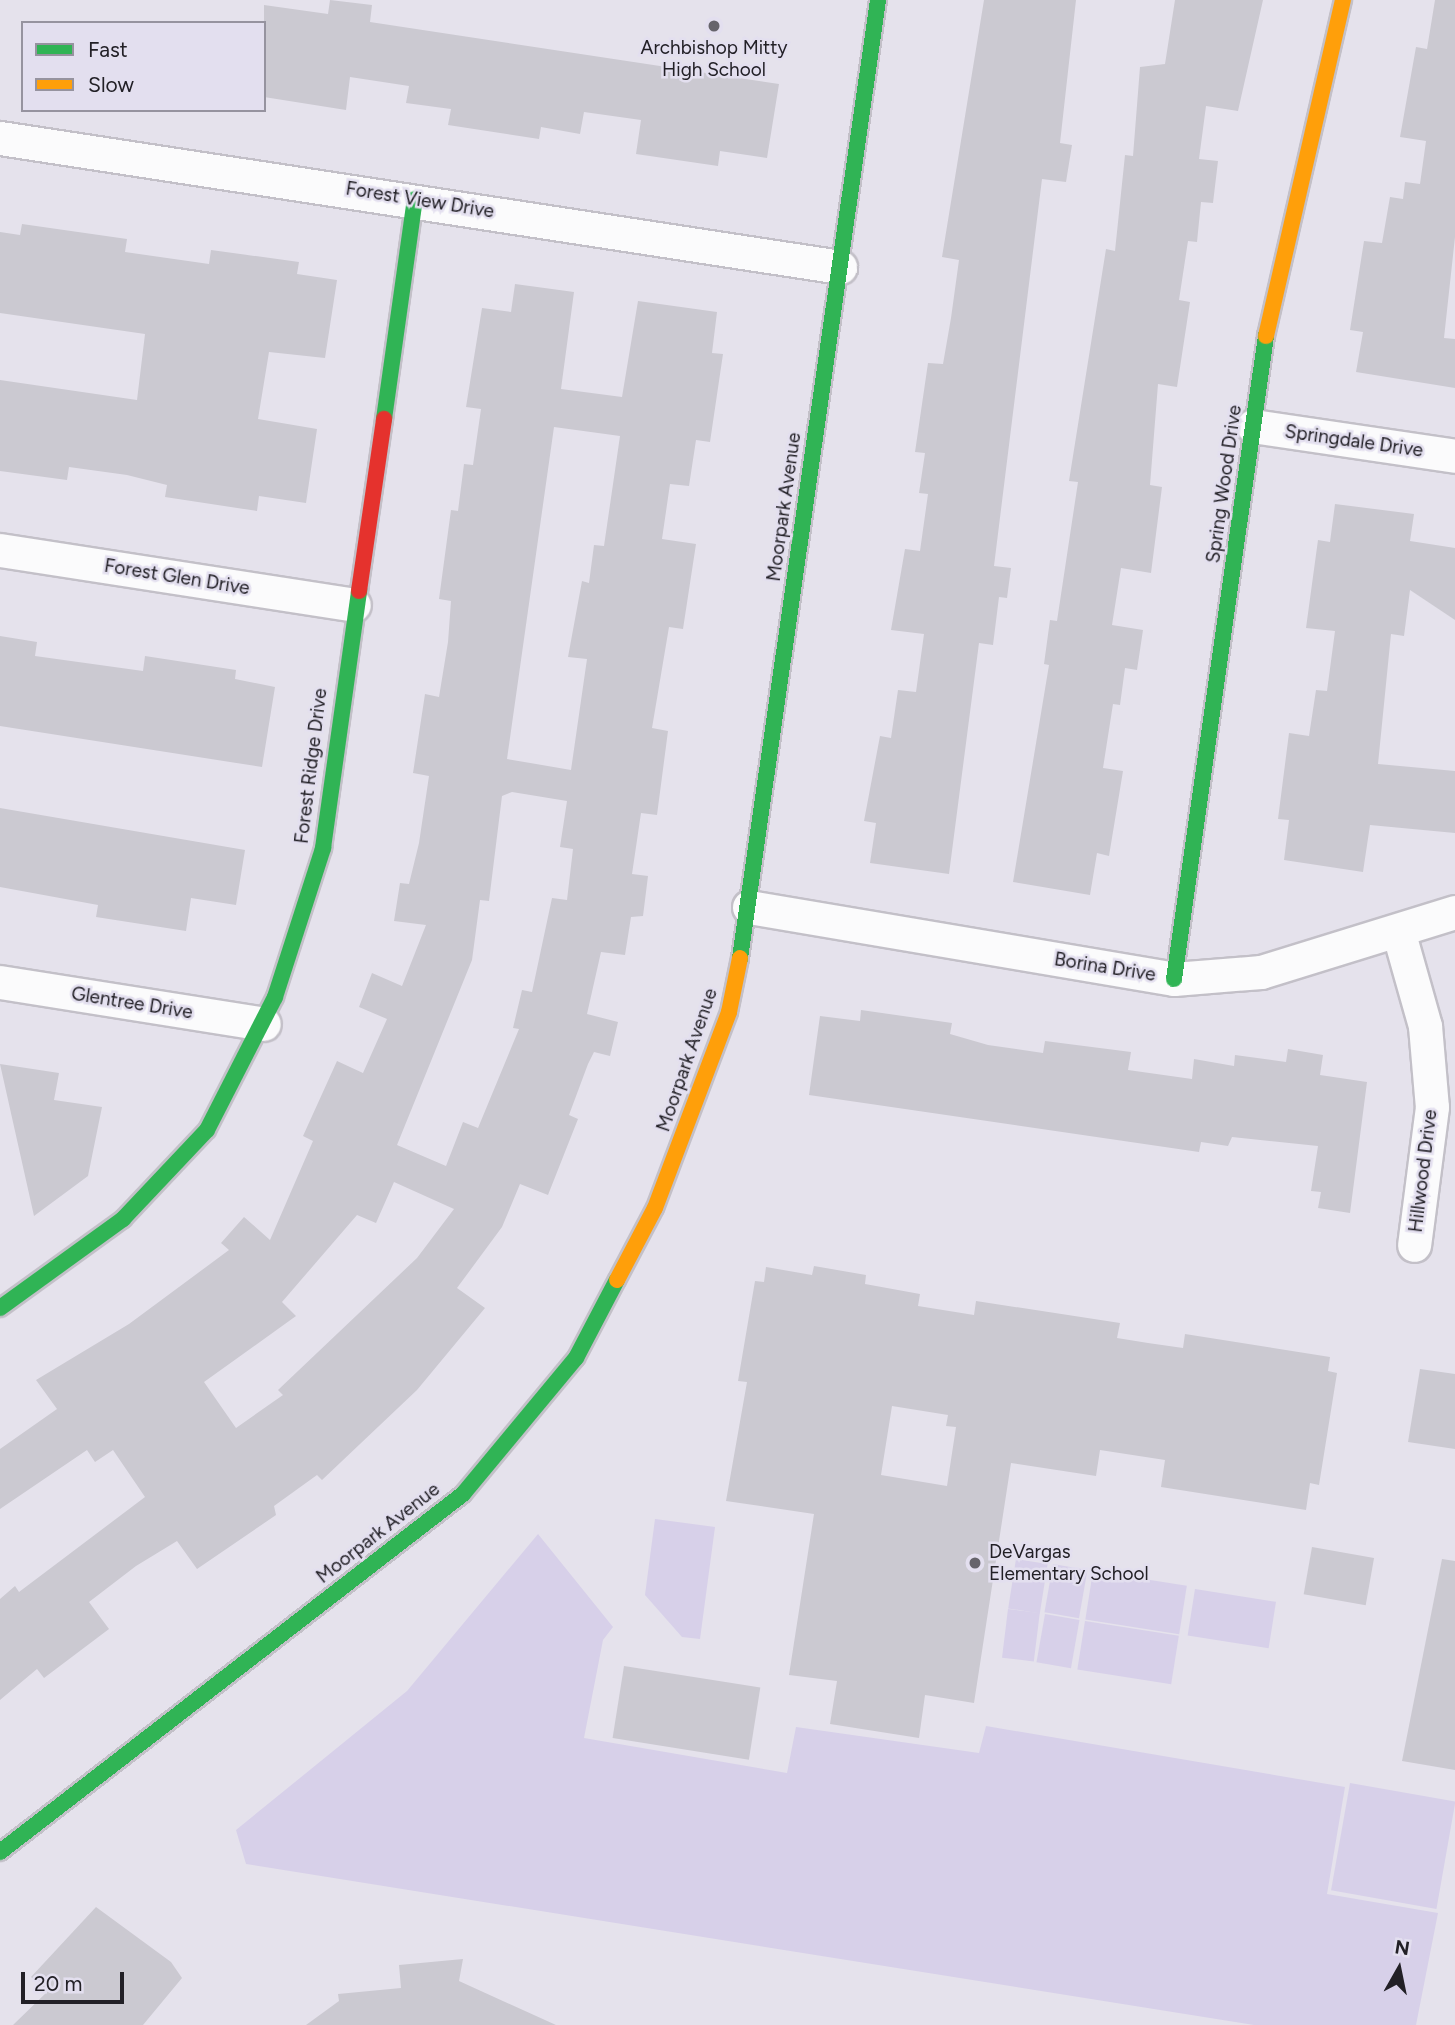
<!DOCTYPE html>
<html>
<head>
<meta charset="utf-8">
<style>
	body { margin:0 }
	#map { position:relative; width:1455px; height:2025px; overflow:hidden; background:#e5e2ec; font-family:Figtree,sans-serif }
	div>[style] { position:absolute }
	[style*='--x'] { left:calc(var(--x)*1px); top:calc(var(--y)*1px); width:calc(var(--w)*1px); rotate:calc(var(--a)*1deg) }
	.green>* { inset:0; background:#d7d0e9; transform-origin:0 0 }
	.building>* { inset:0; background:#cbc9d1; transform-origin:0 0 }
	.roads { filter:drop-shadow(2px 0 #c3c0c8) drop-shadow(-2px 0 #c3c0c8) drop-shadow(0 2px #c3c0c8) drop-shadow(0 -2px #c3c0c8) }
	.street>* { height:33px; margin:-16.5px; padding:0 16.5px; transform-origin:16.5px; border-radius:16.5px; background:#fbfbfc }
	.fast>* { height:16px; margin:-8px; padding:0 8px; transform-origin:8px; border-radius:8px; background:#30b455 }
	.slow>* { height:16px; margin:-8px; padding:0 8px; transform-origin:8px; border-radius:8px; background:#ff9f0a }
	.jam>* { height:16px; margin:-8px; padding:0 8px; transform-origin:8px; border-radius:8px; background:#e5322d }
	.dots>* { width:19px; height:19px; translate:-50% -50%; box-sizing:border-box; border:4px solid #e3dfef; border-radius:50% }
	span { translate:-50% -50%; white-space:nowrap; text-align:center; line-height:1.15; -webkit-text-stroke:5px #e3dfef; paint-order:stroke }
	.poi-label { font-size:19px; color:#222026 }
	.left { translate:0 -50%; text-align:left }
	.street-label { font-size:19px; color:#222026 }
	.legend { position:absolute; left:21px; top:21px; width:245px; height:91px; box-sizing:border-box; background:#e3dfef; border:2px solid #96939f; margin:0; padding:9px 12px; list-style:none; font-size:21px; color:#222026 }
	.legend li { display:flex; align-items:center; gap:14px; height:35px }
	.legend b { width:35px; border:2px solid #96939f }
	.north { position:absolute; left:1364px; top:1934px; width:70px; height:70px; -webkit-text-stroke:5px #e3dfef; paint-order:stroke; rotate:9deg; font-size:19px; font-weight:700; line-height:28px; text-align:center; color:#222026 }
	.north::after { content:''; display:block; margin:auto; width:24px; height:32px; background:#222026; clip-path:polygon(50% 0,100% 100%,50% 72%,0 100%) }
	.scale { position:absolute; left:21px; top:1972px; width:103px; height:32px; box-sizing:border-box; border:4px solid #222026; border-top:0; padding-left:9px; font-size:21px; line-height:24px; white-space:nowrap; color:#222026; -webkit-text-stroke:5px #e3dfef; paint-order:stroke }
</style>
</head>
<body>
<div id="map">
	<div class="green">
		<div style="clip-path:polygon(655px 1519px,715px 1527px,700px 1639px,682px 1637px,645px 1595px)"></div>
		<div style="clip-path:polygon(538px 1534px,613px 1627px,603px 1640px,584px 1738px,787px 1773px,796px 1727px,979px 1753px,986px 1726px,1345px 1787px,1327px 1894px,1438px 1913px,1416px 2025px,1254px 2025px,246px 1864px,236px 1830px,407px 1691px)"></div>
		<div style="left:1016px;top:1559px;width:32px;height:50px;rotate:9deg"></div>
		<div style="left:1053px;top:1564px;width:35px;height:49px;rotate:10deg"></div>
		<div style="left:1093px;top:1571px;width:95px;height:49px;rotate:9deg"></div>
		<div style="left:1195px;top:1589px;width:82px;height:47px;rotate:9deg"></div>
		<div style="left:1008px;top:1609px;width:32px;height:49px;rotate:7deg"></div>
		<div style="left:1045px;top:1614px;width:35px;height:49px;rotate:10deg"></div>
		<div style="left:1085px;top:1621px;width:95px;height:49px;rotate:9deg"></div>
		<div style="left:1350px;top:1783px;width:107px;height:109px;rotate:10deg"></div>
	</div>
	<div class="building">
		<div style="clip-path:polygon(330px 0,372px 5px,370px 22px,779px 84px,767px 158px,720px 151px,718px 166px,636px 154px,641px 120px,584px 112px,580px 134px,541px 127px,539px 139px,448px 125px,451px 109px,406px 103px,409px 86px,350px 77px,346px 110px,264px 97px,264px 5px,328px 14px)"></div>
		<div style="clip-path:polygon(984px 0,1076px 0,1060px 143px,1072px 145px,1066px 182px,1042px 179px,994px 566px,1011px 568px,1007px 598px,999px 597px,993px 645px,979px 643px,949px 874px,870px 863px,876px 823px,864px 821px,880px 736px,891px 738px,898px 690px,916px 692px,924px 634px,891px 630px,905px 549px,920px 551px,928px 494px,919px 493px,925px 453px,915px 452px,928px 363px,943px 364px,951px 318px,959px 260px,942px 257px)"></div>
		<div style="clip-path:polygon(1175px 0,1263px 0,1238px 111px,1206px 106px,1199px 159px,1218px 161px,1213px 203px,1201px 202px,1197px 242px,1188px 241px,1179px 300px,1190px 302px,1177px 387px,1158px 384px,1150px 485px,1162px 487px,1151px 573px,1121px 568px,1112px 625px,1143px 630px,1137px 670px,1125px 668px,1120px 705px,1113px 704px,1103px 768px,1123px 771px,1109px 856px,1097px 853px,1090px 895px,1013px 882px,1049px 665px,1044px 664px,1050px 620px,1057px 621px,1078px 482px,1069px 481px,1106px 249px,1115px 251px,1125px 155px,1133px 156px,1140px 67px,1165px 64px)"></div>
		<div style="clip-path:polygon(1435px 0,1455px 0,1455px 237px,1444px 338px,1455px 339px,1455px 388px,1356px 372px,1363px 332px,1350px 330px,1364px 241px,1382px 243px,1390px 197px,1403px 199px,1405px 182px,1420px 184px,1426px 141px,1400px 137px,1416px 47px,1427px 49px)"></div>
		<div style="clip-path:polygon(22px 224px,127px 239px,125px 252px,209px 264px,211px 250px,299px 262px,297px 274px,337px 280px,325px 358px,269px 352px,258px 419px,317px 429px,306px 503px,259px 496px,257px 511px,165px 497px,167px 485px,127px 475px,69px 467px,67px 480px,0 471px,0 380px,137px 400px,145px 334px,0 313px,0 232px,20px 235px)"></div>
		<div style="clip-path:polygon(evenodd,515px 284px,574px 292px,561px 389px,622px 397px,638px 301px,717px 312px,712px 353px,723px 354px,710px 442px,696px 440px,689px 486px,670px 484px,662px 539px,696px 544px,683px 629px,669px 627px,652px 728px,668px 731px,657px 815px,641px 813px,632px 874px,648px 876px,643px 916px,631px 917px,625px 955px,601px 952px,587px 1014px,618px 1022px,610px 1056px,594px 1052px,588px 1064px,569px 1115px,578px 1119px,548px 1195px,520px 1184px,502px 1227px,457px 1288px,485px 1308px,417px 1390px,322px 1480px,317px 1475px,274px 1506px,276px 1515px,197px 1569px,177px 1541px,136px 1566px,89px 1602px,109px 1629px,44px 1678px,37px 1669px,0 1700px,0 1599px,15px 1586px,19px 1592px,145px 1497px,113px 1450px,95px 1462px,87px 1450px,0 1509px,0 1449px,57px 1409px,36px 1380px,129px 1324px,229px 1250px,221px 1243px,244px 1217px,270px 1240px,313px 1141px,303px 1136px,337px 1061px,363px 1073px,387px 1019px,359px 1007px,372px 973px,402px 986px,426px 925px,394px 921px,400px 883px,409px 884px,419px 843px,429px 776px,413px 773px,425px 694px,439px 697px,448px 642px,451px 601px,439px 599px,451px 510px,458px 511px,464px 464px,473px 465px,481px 409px,466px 407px,482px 308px,511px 312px,515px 284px,554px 427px,620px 436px,604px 546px,594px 545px,589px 583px,582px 581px,568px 657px,587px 659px,571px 770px,507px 759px,554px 427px,515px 284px,512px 792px,567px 801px,560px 847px,573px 849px,567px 900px,552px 898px,532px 992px,522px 990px,513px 1028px,519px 1029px,478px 1128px,463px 1122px,446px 1166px,397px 1145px,472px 960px,480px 900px,489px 901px,502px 796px,512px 792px,515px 284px,394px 1182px,454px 1209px,417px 1258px,278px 1390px,283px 1395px,236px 1428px,204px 1382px,296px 1316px,282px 1302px,357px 1215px,376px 1223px,394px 1182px)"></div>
		<div style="clip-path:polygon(1335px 504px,1414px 514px,1410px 541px,1455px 548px,1455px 620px,1410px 590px,1404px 636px,1391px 634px,1378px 764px,1455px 771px,1455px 833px,1370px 825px,1363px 872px,1284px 860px,1289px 820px,1278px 819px,1289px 733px,1309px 736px,1316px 690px,1327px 691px,1335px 631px,1306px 628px,1318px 540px,1330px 542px)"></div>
		<div style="clip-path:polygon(0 636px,37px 642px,35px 656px,143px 671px,145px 656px,236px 670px,235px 679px,275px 687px,262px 767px,0 726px)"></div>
		<div style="clip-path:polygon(0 808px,245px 850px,236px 905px,191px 898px,186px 931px,96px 917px,98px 905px,0 887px)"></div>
		<div style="clip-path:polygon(861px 1010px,952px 1023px,950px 1034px,988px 1045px,1043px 1053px,1045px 1041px,1131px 1052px,1128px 1070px,1192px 1079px,1194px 1059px,1234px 1066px,1235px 1055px,1286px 1062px,1288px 1049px,1323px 1055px,1320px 1075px,1367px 1082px,1350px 1213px,1318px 1208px,1321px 1192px,1311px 1191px,1318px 1146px,1232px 1137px,1228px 1146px,1201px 1142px,1199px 1152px,809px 1095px,820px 1016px,860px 1021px)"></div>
		<div style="clip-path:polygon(0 1064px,59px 1073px,54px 1100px,102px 1107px,88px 1176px,34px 1216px)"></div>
		<div style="clip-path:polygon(evenodd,814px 1266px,866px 1275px,865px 1284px,920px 1294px,918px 1306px,974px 1315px,976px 1301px,1120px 1323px,1117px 1338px,1148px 1343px,1183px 1348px,1185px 1334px,1330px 1357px,1328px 1371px,1337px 1373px,1319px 1485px,1310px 1483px,1306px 1510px,1161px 1487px,1165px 1460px,1100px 1450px,1096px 1476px,1011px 1463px,974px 1703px,925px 1695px,919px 1738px,830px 1724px,837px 1681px,789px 1675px,814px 1514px,726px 1501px,747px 1382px,738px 1381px,755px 1281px,764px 1282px,766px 1267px,812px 1275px,814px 1266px,892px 1406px,948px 1415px,946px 1426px,956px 1427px,947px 1486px,881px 1475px,892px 1406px)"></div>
		<div style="clip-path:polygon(1420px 1369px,1455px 1374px,1455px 1449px,1408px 1442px)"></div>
		<div style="left:1312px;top:1547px;width:63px;height:48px;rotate:10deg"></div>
		<div style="clip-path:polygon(1442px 1559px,1455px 1561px,1455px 1770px,1402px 1761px)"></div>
		<div style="left:624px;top:1666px;width:138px;height:73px;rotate:9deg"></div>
		<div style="clip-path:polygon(96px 1907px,171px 1962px,182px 1978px,143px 2025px,13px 2025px,48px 1991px,31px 1977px)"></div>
		<div style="clip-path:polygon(463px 1959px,459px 1981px,556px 2025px,306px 2025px,339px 2001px,338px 1994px,401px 1988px,399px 1965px)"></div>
	</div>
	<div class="roads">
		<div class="street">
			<div style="--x:0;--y:138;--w:850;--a:8.73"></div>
			<div style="--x:1253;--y:426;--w:204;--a:8.4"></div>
			<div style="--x:0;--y:550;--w:358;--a:8.8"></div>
			<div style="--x:749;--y:907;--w:431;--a:9.6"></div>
			<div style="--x:1174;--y:979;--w:87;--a:-4.6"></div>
			<div style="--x:1261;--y:972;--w:203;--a:-17.2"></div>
			<div style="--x:1399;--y:934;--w:96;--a:74.2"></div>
			<div style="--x:1425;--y:1026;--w:81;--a:85.1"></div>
			<div style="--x:1432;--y:1107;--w:139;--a:97.4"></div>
			<div style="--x:0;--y:982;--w:267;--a:9"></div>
		</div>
		<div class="fast">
			<div style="--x:384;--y:419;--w:222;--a:-82"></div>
			<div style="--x:740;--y:958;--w:968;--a:-81.8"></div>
			<div style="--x:1174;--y:979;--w:650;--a:-81.86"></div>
			<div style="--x:0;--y:1308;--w:152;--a:-35.9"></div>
			<div style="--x:123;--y:1219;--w:122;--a:-46.7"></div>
			<div style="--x:207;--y:1130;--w:149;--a:-62.9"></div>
			<div style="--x:275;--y:997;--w:157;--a:-72.1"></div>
			<div style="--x:323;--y:848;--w:260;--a:-82"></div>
			<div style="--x:0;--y:1852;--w:585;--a:-37.71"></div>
			<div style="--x:463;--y:1494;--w:177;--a:-50.3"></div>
			<div style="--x:576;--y:1358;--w:88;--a:-62.3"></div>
		</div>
		<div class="slow">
			<div style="--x:1266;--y:336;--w:345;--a:-77.1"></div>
			<div style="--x:617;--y:1280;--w:81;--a:-62.2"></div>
			<div style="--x:655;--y:1208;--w:210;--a:-69.3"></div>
			<div style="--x:729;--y:1012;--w:55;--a:-78.5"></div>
		</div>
		<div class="jam">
			<div style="--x:359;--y:591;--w:174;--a:-81.7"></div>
		</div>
	</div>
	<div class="dots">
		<div style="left:714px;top:26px;background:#66646b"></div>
		<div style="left:975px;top:1563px;background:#66646b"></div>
	</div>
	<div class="poi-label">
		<span style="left:714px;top:59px">Archbishop Mitty<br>High School</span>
		<span class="left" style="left:989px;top:1563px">DeVargas<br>Elementary School</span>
	</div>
	<div class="street-label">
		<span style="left:420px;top:200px;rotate:9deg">Forest View Drive</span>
		<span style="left:1354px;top:441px;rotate:8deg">Springdale Drive</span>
		<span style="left:1224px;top:484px;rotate:-82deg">Spring Wood Drive</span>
		<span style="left:784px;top:507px;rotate:-82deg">Moorpark Avenue</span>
		<span style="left:177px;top:577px;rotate:9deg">Forest Glen Drive</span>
		<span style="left:311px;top:766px;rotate:-83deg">Forest Ridge Drive</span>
		<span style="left:1105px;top:967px;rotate:9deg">Borina Drive</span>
		<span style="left:132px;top:1003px;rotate:9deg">Glentree Drive</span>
		<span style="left:687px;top:1060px;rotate:-71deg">Moorpark Avenue</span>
		<span style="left:1423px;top:1171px;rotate:-83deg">Hillwood Drive</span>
		<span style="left:378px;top:1533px;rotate:-38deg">Moorpark Avenue</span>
	</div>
	<ul class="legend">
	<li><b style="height:9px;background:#30b455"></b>Fast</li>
	<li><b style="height:9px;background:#ff9f0a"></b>Slow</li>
	</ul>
	<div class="north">N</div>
	<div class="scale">20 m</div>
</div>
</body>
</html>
